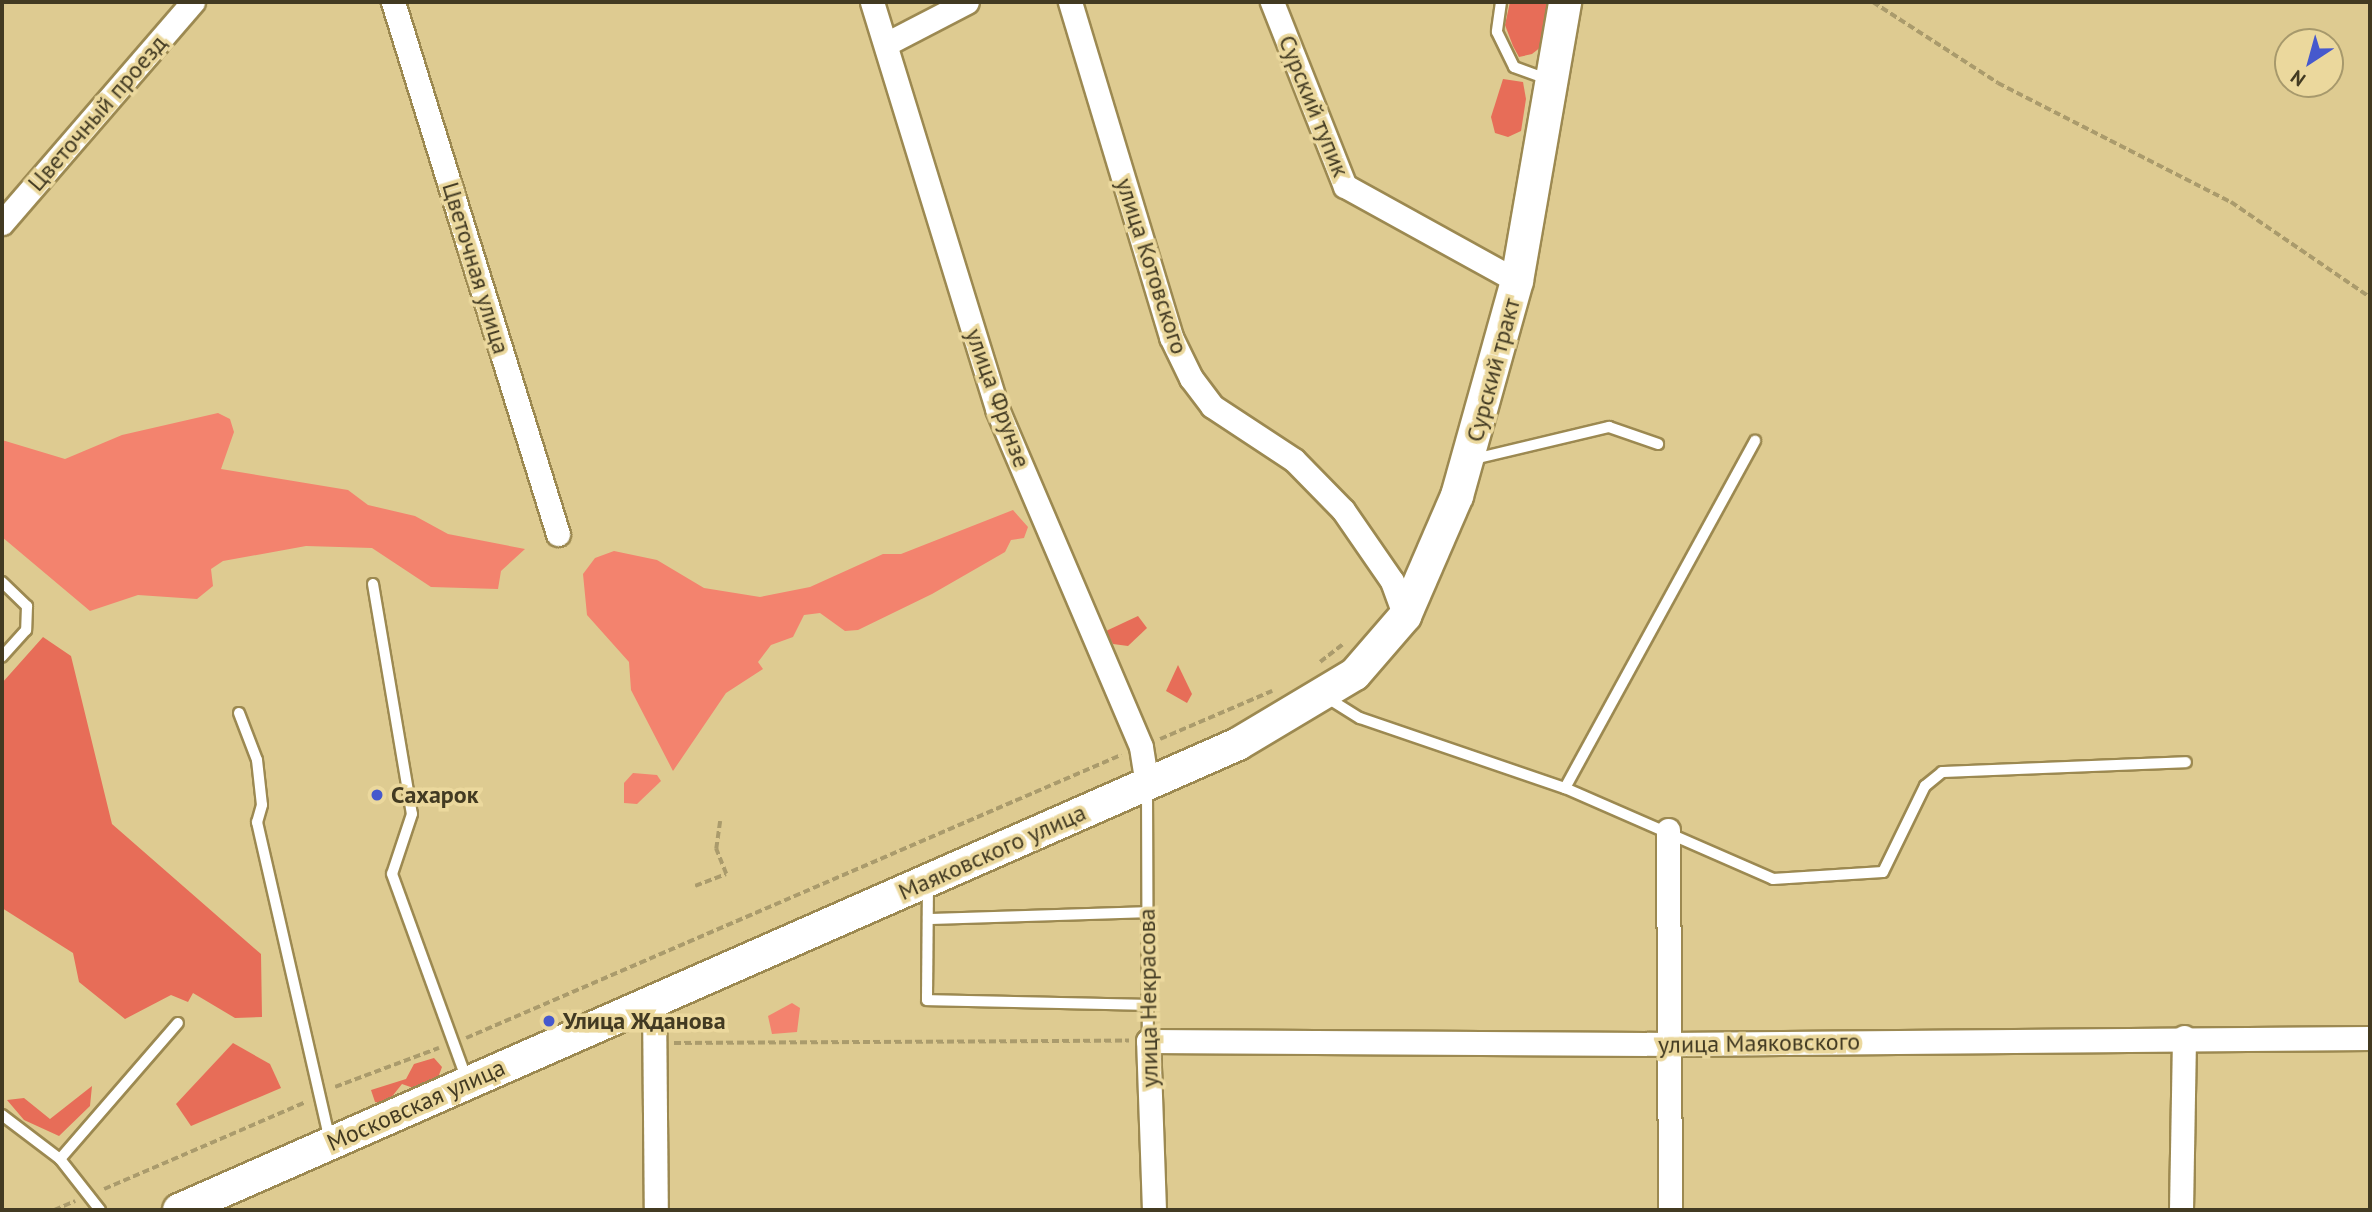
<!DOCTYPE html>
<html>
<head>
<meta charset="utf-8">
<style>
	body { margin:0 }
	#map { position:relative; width:2372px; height:1212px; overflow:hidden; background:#decb91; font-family:"PT Sans",sans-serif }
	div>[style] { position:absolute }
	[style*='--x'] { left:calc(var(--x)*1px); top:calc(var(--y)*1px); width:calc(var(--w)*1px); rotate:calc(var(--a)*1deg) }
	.green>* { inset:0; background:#f3836e }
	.forest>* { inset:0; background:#e76d58 }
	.path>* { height:3.5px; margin-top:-1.75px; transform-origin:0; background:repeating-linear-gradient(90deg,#aa9b6c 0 7px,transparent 0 10.5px) }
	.roads { filter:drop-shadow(2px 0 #9c8951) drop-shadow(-2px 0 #9c8951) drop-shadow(0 2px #9c8951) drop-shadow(0 -2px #9c8951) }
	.lane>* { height:10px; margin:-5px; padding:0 5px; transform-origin:5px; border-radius:5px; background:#fff }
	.street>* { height:23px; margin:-11.5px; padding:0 11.5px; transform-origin:11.5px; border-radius:11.5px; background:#fff }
	.secondary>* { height:32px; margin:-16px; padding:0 16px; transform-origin:16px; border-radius:16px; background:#fff }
	.dots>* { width:19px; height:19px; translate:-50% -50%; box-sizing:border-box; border:4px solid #ebd89d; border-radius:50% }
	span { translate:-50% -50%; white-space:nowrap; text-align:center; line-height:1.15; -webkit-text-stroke:7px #ebd89d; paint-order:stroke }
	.street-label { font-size:24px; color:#423a22 }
	.poi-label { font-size:24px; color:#423a22; font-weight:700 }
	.left { translate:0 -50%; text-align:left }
	.frame { position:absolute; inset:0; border:4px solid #423a22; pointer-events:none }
	.north { position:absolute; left:2274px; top:28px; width:70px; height:70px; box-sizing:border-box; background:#ebd89d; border:2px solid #a7996c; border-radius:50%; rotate:216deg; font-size:19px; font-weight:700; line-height:28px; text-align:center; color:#423a22 }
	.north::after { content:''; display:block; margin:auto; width:24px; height:32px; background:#4659cd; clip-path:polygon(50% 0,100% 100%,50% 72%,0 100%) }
</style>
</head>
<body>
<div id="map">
	<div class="green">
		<div style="clip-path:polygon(218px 413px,230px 419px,234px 432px,221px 469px,348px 490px,368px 505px,415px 516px,448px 534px,525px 549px,501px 571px,498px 589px,431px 587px,372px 548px,306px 546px,223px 561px,211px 569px,213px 586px,197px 599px,138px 595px,90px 611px,2px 537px,2px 440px,65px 459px,122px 435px)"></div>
		<div style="clip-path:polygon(1013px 510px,1028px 527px,1024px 538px,1011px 540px,1005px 552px,932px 594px,858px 630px,845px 631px,820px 613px,804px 615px,793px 637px,771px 645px,758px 662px,763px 669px,726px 693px,673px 771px,631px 690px,629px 662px,587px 615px,583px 574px,595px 558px,614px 551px,657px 560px,704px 588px,760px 597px,810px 587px,883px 554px,901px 554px)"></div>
		<div style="clip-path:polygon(633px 773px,657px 775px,661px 781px,637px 804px,624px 803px,624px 783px)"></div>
		<div style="clip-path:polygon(792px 1003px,800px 1008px,797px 1032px,772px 1034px,768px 1016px)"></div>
	</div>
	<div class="forest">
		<div style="clip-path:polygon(1510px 2px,1546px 2px,1546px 43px,1532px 54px,1519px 57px,1513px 46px,1505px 25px)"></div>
		<div style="clip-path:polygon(1503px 79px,1523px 82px,1526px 99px,1521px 131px,1508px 137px,1495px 133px,1491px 117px)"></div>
		<div style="clip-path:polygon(1138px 616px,1147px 628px,1128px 646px,1113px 644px,1106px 631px)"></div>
		<div style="clip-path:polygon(43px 637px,71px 656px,112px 824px,261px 954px,262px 1017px,235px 1018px,193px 993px,188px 1002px,171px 995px,125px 1019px,79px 982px,73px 953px,2px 908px,2px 683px)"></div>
		<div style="clip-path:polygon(1178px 665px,1192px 694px,1187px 703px,1166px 691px)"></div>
		<div style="clip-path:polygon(233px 1043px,270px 1064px,281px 1088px,191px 1126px,176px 1104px)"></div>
		<div style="clip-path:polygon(434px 1058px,442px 1067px,436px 1083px,419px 1090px,402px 1084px,386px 1104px,375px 1102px,371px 1090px,406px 1079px,414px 1064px)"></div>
		<div style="clip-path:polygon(92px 1086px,90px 1106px,59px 1136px,24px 1120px,7px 1100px,24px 1098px,50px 1119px)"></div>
	</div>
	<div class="path">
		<div style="--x:1873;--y:2;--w:149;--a:32.9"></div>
		<div style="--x:1998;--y:83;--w:262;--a:27.1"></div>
		<div style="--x:2231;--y:202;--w:168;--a:34.4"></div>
		<div style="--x:1320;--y:662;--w:31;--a:-38"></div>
		<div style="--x:1160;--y:739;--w:122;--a:-23.2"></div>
		<div style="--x:695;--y:886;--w:33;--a:-21"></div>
		<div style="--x:726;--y:874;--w:27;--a:-112"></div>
		<div style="--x:716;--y:849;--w:28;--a:-82"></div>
		<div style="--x:466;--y:1038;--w:714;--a:-23.37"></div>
		<div style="--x:674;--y:1043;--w:455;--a:-0.3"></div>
		<div style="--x:335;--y:1087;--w:111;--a:-20.6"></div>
		<div style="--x:104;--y:1189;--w:220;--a:-23.3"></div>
		<div style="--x:54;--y:1210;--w:23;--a:-23"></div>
	</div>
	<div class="roads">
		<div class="lane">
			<div style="--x:1501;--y:2;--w:30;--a:98"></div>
			<div style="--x:1497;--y:32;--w:39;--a:64"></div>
			<div style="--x:1514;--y:67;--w:37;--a:20"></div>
			<div style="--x:1470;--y:460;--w:143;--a:-13.4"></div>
			<div style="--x:1609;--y:427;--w:52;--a:19.1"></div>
			<div style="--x:2;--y:582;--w:35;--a:44"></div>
			<div style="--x:27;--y:606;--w:24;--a:92"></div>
			<div style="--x:26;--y:630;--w:36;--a:132"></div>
			<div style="--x:373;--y:584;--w:233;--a:80.4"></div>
			<div style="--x:412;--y:814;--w:63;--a:108.4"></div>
			<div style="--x:392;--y:874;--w:219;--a:70"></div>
			<div style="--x:1326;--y:697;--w:40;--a:32"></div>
			<div style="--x:1360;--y:718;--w:217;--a:18.9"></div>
			<div style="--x:1565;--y:788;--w:227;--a:23.6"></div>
			<div style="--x:1773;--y:879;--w:110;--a:-3.6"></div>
			<div style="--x:1883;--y:872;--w:96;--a:-64"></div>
			<div style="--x:1925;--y:786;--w:22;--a:-39"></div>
			<div style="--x:1942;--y:772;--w:244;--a:-2.3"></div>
			<div style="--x:239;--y:713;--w:50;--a:69"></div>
			<div style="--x:257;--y:760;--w:45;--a:83.7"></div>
			<div style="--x:262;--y:805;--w:18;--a:106"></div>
			<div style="--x:257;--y:822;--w:326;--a:77.1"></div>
			<div style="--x:1147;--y:788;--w:253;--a:89.8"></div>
			<div style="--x:1565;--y:788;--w:396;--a:-61.3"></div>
			<div style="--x:928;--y:883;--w:117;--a:90.5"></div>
			<div style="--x:927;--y:1000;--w:220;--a:1.3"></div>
			<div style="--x:928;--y:919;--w:219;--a:-1.8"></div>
			<div style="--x:2;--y:1115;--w:73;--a:37.2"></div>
			<div style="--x:60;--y:1159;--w:65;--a:51.9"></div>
			<div style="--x:60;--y:1159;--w:180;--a:-49.1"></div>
		</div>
		<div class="street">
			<div style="--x:393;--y:2;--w:557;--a:72.77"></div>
			<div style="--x:872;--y:2;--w:426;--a:72.9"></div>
			<div style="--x:997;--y:409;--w:367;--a:66.9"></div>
			<div style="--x:1141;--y:747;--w:38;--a:81"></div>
			<div style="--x:1070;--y:2;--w:350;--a:73.2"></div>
			<div style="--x:1171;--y:337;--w:46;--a:64"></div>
			<div style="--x:1191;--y:378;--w:35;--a:53"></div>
			<div style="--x:1212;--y:406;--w:98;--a:33.4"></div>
			<div style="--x:1294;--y:460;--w:70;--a:45.6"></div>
			<div style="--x:1343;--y:510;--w:86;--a:55.4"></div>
			<div style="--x:1392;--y:581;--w:37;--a:70"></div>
			<div style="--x:1272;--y:2;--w:198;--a:68.4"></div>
			<div style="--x:1345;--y:186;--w:196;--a:28.9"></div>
			<div style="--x:886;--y:44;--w:91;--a:-27.4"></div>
			<div style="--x:2;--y:223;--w:292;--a:-49.2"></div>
			<div style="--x:1668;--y:830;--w:380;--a:89.7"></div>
			<div style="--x:654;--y:1001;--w:209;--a:89.5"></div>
			<div style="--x:1154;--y:1210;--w:169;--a:-92"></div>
			<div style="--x:1148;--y:1041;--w:519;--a:0.33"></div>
			<div style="--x:1667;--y:1044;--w:703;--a:-0.49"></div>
			<div style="--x:2181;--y:1210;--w:173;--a:-89"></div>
		</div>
		<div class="secondary">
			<div style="--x:179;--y:1210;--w:1157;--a:-23.75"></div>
			<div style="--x:1238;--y:744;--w:136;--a:-30.9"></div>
			<div style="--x:1355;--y:674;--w:77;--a:-49.2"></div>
			<div style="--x:1405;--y:616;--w:131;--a:-66.6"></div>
			<div style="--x:1457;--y:496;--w:223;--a:-74.4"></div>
			<div style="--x:1517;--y:281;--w:283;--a:-80.2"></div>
		</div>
	</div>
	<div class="dots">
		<div style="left:377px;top:795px;background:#4659cd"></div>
		<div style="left:549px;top:1021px;background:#4659cd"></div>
	</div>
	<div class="street-label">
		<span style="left:1314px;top:106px;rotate:68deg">Сурский тупик</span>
		<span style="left:97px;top:113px;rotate:-49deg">Цветочный проезд</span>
		<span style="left:1152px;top:266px;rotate:72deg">улица Котовского</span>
		<span style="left:476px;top:268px;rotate:73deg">Цветочная улица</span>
		<span style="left:1493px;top:370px;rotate:-75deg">Сурский тракт</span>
		<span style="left:998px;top:398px;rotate:70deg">улица Фрунзе</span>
		<span style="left:992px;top:852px;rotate:-24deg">Маяковского улица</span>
		<span style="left:1148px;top:998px;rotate:-91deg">улица Некрасова</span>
		<span style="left:1759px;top:1043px;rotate:-1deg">улица Маяковского</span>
		<span style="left:416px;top:1105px;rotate:-24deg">Московская улица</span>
	</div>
	<div class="poi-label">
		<span class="left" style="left:391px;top:795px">Сахарок</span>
		<span class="left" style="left:563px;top:1021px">Улица Жданова</span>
	</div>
	<div class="frame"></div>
	<div class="north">N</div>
</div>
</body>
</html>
